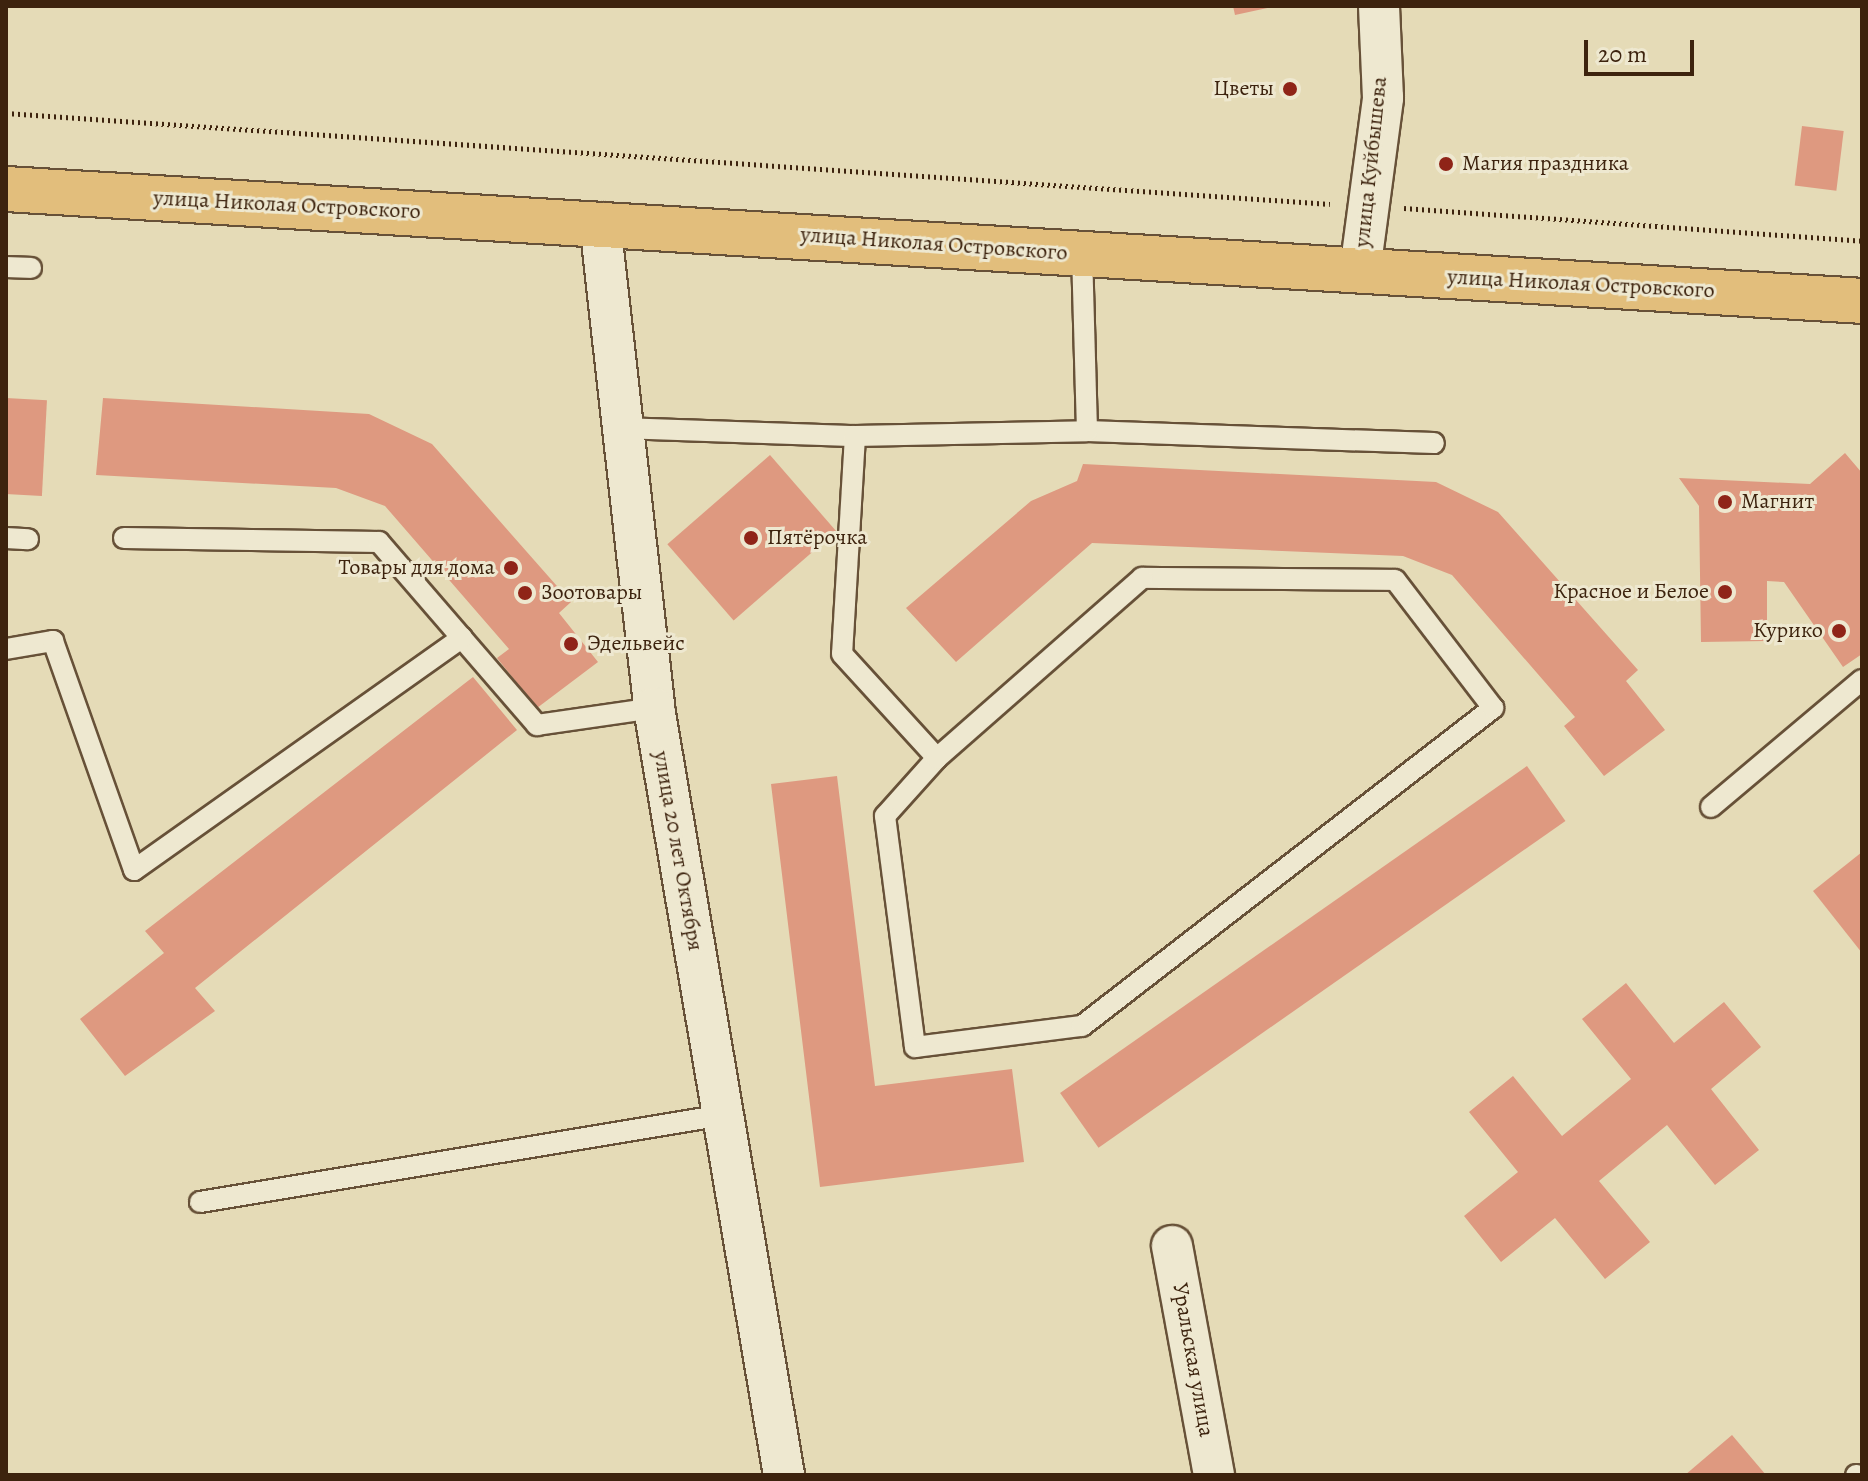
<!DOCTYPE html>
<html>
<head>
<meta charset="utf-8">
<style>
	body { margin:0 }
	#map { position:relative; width:1868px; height:1481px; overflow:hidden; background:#e5dbb7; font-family:Alegreya,serif }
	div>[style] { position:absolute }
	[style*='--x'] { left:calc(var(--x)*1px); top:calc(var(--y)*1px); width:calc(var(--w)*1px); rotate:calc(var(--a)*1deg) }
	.building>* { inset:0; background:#de9980; transform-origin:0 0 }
	.path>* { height:5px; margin-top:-2.5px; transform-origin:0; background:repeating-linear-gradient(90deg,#3d230e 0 2px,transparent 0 6px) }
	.roads { filter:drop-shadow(2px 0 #675138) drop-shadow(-2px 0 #675138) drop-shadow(0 2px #675138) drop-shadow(0 -2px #675138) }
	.service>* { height:20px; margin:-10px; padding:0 10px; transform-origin:10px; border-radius:10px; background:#eee8d0 }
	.minor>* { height:40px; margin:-20px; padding:0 20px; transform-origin:20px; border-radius:20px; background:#eee8d0 }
	.primary>* { height:44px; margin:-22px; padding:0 22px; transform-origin:22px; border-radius:22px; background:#e2be7c }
	.dots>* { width:22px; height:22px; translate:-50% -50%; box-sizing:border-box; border:4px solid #eee8d0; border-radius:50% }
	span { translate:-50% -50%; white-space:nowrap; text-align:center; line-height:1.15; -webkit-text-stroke:6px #eee8d0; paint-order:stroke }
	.poi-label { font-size:22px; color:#3d230e }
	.right { translate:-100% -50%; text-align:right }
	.left { translate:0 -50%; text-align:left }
	.street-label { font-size:22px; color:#3d230e }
	.frame { position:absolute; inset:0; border:8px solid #3d230e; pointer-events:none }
	.scale { position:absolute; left:1584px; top:40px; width:110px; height:36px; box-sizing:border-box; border:4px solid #3d230e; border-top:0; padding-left:10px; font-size:24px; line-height:28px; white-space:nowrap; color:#3d230e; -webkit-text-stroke:6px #eee8d0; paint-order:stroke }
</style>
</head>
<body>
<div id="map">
	<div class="building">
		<div style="clip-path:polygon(1233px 6px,1272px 6px,1272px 7px,1235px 15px)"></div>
		<div style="left:1802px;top:126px;width:42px;height:60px;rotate:7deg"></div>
		<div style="left:6px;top:398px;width:41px;height:96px;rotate:3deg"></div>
		<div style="clip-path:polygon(103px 398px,369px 414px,432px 444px,571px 602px,559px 613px,598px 662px,537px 708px,497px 658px,509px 649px,385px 506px,336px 488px,96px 475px)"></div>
		<div style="clip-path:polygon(1845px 453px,1862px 473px,1862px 654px,1843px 667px,1784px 582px,1767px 581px,1767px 641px,1701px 642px,1699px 506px,1679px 478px,1810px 484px)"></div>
		<div style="left:770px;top:455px;width:101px;height:136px;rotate:49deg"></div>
		<div style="clip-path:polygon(1083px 464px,1436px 482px,1498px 512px,1638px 670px,1626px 681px,1665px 730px,1604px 776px,1564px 726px,1575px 717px,1452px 575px,1403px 556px,1092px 543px,956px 662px,906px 608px,1031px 501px,1077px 481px)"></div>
		<div style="clip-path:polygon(473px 677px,517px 730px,195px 988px,215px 1011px,125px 1076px,80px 1019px,164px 953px,145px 931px)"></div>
		<div style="left:1527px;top:766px;width:67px;height:570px;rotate:55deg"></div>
		<div style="clip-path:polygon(837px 776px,875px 1086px,1012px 1069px,1024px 1162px,820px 1187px,771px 784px)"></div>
		<div style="clip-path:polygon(1862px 852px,1862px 953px,1813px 891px)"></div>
		<div style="clip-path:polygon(1626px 983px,1674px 1043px,1724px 1002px,1761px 1047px,1711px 1089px,1759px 1150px,1715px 1185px,1667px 1125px,1599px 1181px,1650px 1242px,1605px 1279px,1555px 1218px,1501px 1262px,1464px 1216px,1518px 1172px,1469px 1112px,1513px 1076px,1562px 1136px,1631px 1079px,1582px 1019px)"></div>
		<div style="clip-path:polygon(1732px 1435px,1766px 1475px,1685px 1475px)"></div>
	</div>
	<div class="path">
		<div style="--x:6;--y:113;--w:1327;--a:3.93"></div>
		<div style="--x:1404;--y:208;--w:459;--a:4.1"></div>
	</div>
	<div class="roads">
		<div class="service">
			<div style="--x:6;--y:267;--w:25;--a:2"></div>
			<div style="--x:623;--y:428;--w:232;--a:2"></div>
			<div style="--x:855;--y:436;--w:218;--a:93.4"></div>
			<div style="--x:842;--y:654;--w:141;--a:47.6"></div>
			<div style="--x:937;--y:758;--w:78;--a:131.9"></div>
			<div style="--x:885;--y:816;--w:233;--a:82.6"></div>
			<div style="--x:915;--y:1047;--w:168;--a:-7.2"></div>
			<div style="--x:1082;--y:1026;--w:520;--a:-37.73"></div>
			<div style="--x:1493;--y:708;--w:161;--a:-127.4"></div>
			<div style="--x:1395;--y:580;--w:253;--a:-179.5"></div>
			<div style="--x:1142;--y:578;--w:273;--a:138.7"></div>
			<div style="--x:1087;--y:431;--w:347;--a:2"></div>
			<div style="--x:855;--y:436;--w:232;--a:-1.2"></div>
			<div style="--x:1087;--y:431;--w:177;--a:-91.6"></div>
			<div style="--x:6;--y:538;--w:22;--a:3"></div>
			<div style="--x:124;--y:538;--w:255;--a:0.9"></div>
			<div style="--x:379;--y:542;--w:242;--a:49.2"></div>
			<div style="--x:537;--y:725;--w:118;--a:-8.3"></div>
			<div style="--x:6;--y:649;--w:48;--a:-9.7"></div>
			<div style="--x:53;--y:641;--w:243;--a:70.5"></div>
			<div style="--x:134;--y:870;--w:402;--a:-35.3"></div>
			<div style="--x:1711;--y:807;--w:197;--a:-40.1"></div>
			<div style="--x:200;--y:1202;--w:530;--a:-9.44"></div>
			<div style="--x:1856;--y:1475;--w:1;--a:0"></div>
		</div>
		<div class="minor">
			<div style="--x:600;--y:223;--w:488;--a:83.6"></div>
			<div style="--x:654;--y:708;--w:778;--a:80.38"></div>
			<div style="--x:1360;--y:271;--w:175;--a:-82.4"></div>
			<div style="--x:1383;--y:98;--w:92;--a:-92.5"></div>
			<div style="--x:1172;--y:1246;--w:233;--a:79.6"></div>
		</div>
		<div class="primary">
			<div style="--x:6;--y:189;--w:1859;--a:3.45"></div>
		</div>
	</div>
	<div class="dots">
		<div style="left:1290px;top:89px;background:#8f2418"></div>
		<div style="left:1446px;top:164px;background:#8f2418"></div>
		<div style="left:1725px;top:502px;background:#8f2418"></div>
		<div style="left:751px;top:538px;background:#8f2418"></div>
		<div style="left:511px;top:568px;background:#8f2418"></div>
		<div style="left:1725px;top:592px;background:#8f2418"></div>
		<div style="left:525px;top:593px;background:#8f2418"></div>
		<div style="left:1839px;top:631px;background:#8f2418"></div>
		<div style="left:571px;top:644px;background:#8f2418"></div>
	</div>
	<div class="poi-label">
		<span class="right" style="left:1274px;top:89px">Цветы</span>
		<span class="left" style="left:1462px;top:164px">Магия праздника</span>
		<span class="left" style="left:1741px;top:502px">Магнит</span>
		<span class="left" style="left:767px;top:538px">Пятёрочка</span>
		<span class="right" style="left:495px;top:568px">Товары для дома</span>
		<span class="right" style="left:1709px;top:592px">Красное и Белое</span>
		<span class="left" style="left:541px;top:593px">Зоотовары</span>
		<span class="right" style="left:1823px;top:631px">Курико</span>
		<span class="left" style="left:587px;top:644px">Эдельвейс</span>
	</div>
	<div class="street-label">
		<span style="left:1371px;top:162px;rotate:-84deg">улица Куйбышева</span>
		<span style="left:287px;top:205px;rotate:3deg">улица Николая Островского</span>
		<span style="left:934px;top:244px;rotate:4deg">улица Николая Островского</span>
		<span style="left:1581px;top:284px;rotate:3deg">улица Николая Островского</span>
		<span style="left:678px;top:851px;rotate:80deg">улица 20 лет Октября</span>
		<span style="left:1193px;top:1360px;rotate:80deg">Уральская улица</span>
	</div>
	<div class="frame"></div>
	<div class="scale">20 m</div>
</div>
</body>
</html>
